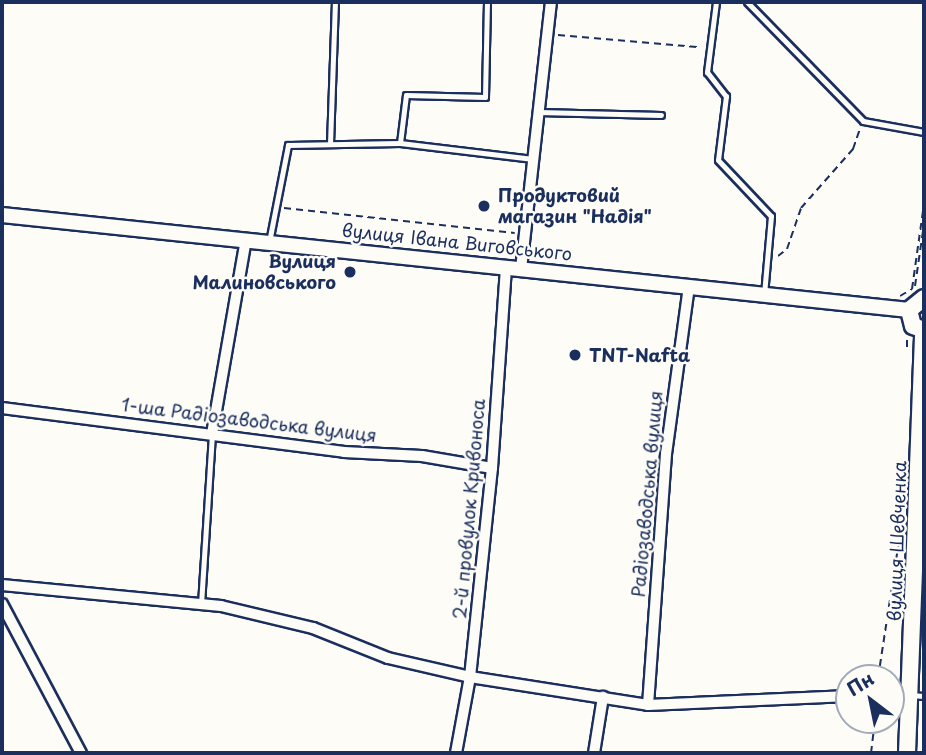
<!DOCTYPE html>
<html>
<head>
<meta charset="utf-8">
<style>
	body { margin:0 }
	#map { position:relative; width:926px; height:755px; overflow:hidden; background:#fdfcf7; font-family:"Playpen Sans",sans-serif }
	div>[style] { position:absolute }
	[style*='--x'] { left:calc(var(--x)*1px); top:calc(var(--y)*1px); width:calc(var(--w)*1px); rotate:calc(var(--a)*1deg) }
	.path>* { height:2px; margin-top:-1px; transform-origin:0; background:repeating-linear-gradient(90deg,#1b2f5e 0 7px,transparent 0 12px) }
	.roads { filter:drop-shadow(2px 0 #1b2f5e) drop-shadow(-2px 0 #1b2f5e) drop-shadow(0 2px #1b2f5e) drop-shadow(0 -2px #1b2f5e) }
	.lane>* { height:5px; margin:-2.5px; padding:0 2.5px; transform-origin:2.5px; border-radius:2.5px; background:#fdfcf7 }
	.street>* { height:10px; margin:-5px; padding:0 5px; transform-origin:5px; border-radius:5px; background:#fdfcf7 }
	.secondary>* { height:14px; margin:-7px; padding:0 7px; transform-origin:7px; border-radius:7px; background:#fdfcf7 }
	.primary>* { height:16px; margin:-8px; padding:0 8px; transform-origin:8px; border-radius:8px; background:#fdfcf7 }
	.dots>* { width:19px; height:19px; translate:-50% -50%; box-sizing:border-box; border:4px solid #fdfcf7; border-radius:50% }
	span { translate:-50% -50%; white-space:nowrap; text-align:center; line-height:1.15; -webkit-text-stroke:5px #fdfcf7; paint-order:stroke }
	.poi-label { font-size:18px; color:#1b2f5e; font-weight:700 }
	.left { translate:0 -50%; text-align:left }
	.right { translate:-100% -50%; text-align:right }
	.street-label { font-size:18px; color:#1b2f5e }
	.frame { position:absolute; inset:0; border:4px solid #1b2f5e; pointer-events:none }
	.north { position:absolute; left:835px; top:664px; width:70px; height:70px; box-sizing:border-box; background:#fdfcf7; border:2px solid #a3aaba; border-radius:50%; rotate:328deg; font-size:19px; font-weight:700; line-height:28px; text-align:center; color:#1b2f5e }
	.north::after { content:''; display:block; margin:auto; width:24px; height:32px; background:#1b2f5e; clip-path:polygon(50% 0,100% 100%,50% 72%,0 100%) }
</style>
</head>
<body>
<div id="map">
	<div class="path">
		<div style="--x:558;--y:35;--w:142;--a:4.9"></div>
		<div style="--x:284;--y:208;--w:232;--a:6.2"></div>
		<div style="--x:778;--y:256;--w:11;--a:-38"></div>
		<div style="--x:787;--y:249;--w:43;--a:-71.1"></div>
		<div style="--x:801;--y:208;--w:79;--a:-48.6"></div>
		<div style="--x:853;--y:149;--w:21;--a:-71"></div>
		<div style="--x:915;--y:286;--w:63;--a:-81.7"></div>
		<div style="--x:900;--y:296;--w:14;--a:-30"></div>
		<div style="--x:912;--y:289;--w:86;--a:-82"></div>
		<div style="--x:907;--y:340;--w:12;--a:90"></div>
		<div style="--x:878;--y:678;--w:145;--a:-81.3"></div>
		<div style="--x:871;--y:753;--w:33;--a:-83"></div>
	</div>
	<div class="roads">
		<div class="lane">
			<div style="--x:716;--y:2;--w:71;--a:97.3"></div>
			<div style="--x:707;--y:72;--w:31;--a:52"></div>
			<div style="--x:726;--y:96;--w:64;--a:97.1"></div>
			<div style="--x:718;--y:160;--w:77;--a:46.6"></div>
			<div style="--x:771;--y:216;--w:78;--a:95.1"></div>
			<div style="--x:747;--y:2;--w:166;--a:45.7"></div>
			<div style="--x:863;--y:121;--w:62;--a:10.2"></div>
			<div style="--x:538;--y:112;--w:123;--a:1.4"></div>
			<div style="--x:400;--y:143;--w:134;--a:6.9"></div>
			<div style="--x:330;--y:144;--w:142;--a:-88"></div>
			<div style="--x:269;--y:242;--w:99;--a:-78.9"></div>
			<div style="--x:288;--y:145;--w:112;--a:-1"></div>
			<div style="--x:400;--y:143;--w:48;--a:-82.9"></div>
			<div style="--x:406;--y:95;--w:79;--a:1.5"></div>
			<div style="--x:485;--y:97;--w:95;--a:-88.8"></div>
			<div style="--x:201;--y:604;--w:170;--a:-86.3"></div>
			<div style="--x:910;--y:695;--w:14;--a:4"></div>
		</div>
		<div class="street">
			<div style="--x:521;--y:269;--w:269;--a:-83.6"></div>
			<div style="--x:2;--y:408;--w:345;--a:7.3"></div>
			<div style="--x:344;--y:452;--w:78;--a:2.9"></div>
			<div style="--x:422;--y:456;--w:71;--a:9.7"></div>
			<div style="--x:212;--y:434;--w:197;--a:-80.1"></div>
			<div style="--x:2;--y:585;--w:220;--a:5.5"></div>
			<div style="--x:221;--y:606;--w:95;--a:13.4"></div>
			<div style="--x:313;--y:628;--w:81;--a:21.8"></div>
			<div style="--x:388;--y:658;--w:84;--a:13"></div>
			<div style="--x:470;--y:677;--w:180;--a:8.9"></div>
			<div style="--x:648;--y:705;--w:201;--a:-2.6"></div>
			<div style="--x:2;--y:604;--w:169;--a:62.1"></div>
			<div style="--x:891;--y:696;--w:19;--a:-3"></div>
			<div style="--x:648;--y:705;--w:252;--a:-85.9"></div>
			<div style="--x:666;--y:454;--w:169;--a:-82.2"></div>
			<div style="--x:456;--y:753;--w:77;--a:-79.6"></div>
			<div style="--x:470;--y:677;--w:210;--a:-84"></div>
			<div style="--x:492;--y:468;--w:201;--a:-86"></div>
			<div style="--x:594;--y:753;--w:57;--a:-80.9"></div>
		</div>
		<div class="secondary">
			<div style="--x:2;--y:215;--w:912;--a:5.98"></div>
		</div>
		<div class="primary">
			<div style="--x:924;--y:298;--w:19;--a:141"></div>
			<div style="--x:909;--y:310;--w:16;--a:76"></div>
			<div style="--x:913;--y:326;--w:12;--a:20"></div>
			<div style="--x:907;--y:753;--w:422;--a:-87.8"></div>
		</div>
	</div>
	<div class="dots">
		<div style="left:484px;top:206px;background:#1b2f5e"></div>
		<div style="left:350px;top:272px;background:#1b2f5e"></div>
		<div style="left:575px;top:355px;background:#1b2f5e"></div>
	</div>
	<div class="poi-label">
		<span class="left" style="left:498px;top:206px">Продуктовий<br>магазин "Надія"</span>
		<span class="right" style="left:336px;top:272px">Вулиця<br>Малиновського</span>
		<span class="left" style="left:589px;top:355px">TNT-Nafta</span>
	</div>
	<div class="street-label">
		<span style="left:457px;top:242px;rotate:6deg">вулиця Івана Виговського</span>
		<span style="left:249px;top:420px;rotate:7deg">1-ша Радіозаводська вулиця</span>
		<span style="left:647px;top:494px;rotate:-85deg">Радіозаводська вулиця</span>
		<span style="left:469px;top:509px;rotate:-85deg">2-й провулок Кривоноса</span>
		<span style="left:897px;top:541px;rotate:-88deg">вулиця Шевченка</span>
	</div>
	<div class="frame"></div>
	<div class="north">Пн</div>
</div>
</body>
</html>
